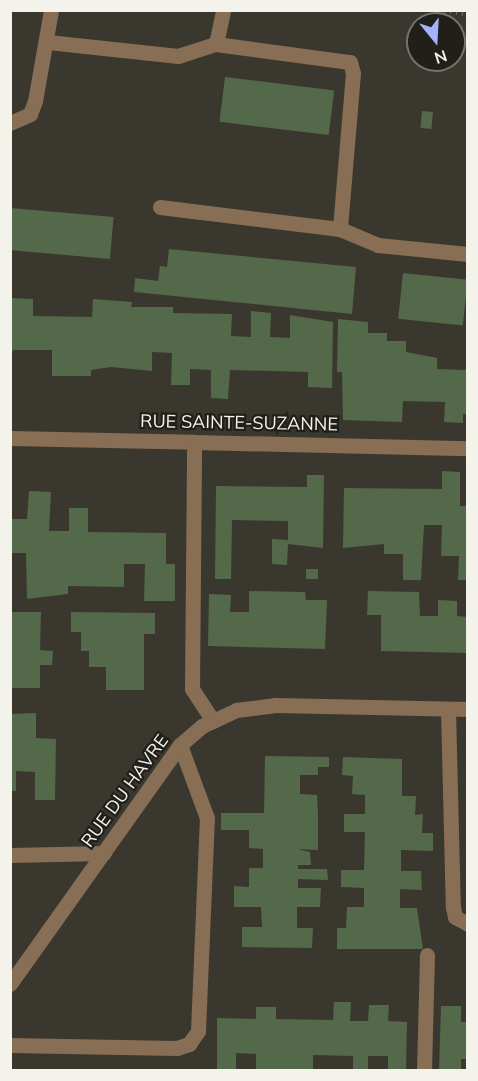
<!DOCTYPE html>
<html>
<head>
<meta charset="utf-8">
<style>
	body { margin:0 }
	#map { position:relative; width:478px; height:1081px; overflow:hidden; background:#3a382e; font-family:Mulish,sans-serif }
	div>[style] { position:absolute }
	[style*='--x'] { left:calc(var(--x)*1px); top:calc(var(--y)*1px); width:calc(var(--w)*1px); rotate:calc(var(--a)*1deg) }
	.building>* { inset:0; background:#54684a; transform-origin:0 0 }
	.path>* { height:4px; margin-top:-2px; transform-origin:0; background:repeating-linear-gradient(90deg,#74736a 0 1.5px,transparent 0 6px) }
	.lane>* { height:15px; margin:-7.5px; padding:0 7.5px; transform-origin:7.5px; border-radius:7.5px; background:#886e54 }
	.street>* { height:15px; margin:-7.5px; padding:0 7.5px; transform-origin:7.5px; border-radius:7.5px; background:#886e54 }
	span { translate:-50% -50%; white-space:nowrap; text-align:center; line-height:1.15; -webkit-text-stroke:4.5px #201f1a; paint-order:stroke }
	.street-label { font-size:18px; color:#f3f2eb }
	.frame { position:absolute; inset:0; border:12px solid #f3f2eb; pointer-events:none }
	.north { position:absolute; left:406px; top:12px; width:60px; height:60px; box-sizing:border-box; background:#201f1a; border:2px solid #74736e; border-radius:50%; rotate:162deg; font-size:16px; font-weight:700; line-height:24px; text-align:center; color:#f3f2eb }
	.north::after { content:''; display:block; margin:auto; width:21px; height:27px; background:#a4b2fc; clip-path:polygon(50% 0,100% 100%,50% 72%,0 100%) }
</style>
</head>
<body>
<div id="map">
	<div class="building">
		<div style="left:225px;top:77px;width:110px;height:45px;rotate:7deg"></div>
		<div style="left:422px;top:111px;width:11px;height:17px;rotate:5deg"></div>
		<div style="left:10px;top:208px;width:104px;height:42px;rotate:5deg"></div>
		<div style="clip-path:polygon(169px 249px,356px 267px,352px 314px,134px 292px,135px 278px,158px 281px,160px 266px,167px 267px)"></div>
		<div style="left:403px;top:273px;width:65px;height:46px;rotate:6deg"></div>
		<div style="clip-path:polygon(10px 298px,33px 299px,33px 316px,92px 317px,93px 299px,132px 302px,131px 307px,173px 307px,173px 313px,232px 314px,231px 336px,251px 337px,251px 311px,271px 313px,270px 337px,290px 338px,290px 315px,333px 322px,332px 388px,308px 387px,308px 372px,230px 370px,228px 399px,211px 398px,211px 370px,190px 369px,190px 385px,171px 385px,172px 353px,152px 352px,152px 371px,111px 367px,91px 370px,91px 376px,52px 376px,52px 350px,13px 350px,10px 358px)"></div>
		<div style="clip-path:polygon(338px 319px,368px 322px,368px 333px,387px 333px,387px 341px,406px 341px,406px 352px,437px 358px,437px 369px,465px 370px,468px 365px,468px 414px,463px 414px,463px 423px,444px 422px,445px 402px,403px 401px,402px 422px,343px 420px,342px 372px,337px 372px)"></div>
		<div style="clip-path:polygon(442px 471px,460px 472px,460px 506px,468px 506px,468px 580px,458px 580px,459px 556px,441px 556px,442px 525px,424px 525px,421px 580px,403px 580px,403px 554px,384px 554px,384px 544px,343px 548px,344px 488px,442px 489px)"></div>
		<div style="clip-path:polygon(307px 475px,324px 475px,323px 548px,288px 544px,287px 565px,272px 564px,272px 539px,288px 540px,288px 521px,232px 520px,231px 579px,215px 579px,216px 486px,307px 487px)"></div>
		<div style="clip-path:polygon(29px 491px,51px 492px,49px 531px,69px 531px,69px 508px,88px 508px,88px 532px,166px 533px,166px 564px,175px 564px,175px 601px,144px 601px,145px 564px,124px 564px,124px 587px,68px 586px,68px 594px,27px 599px,26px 553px,10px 553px,10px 519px,27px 519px)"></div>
		<div style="left:306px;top:569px;width:12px;height:10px"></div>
		<div style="clip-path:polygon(249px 591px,305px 592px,306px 600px,327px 600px,325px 649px,208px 646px,209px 594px,231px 595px,230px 612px,249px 612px)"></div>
		<div style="clip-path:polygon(368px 591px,419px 592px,420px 616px,438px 616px,438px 600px,457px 601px,457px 616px,468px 617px,468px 653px,381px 651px,381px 615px,367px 615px)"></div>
		<div style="clip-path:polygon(10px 612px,41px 612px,40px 650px,53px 651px,52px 665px,40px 665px,40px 688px,10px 688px)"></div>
		<div style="clip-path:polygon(71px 612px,155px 613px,155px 634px,144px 634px,144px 690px,106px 690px,106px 667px,89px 667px,89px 651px,81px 651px,81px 632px,71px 632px)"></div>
		<div style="clip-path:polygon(36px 713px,36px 738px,56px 739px,55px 800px,35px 800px,35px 772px,16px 771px,16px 791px,10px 791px,10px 714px)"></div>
		<div style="clip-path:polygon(265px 756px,329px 757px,329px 767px,318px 767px,318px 775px,300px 775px,300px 794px,317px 795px,318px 814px,318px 850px,298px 849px,310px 852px,311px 865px,298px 865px,298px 869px,327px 869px,328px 880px,298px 879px,298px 888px,321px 888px,320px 907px,297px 907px,297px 928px,313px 928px,312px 948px,242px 947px,242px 927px,262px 927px,261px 907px,234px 907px,234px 886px,249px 887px,249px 868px,263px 868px,263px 849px,249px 848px,249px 830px,221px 830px,221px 813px,264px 813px)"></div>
		<div style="clip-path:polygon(343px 757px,402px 759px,402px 796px,416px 796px,415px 815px,423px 814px,422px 833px,433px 833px,433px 851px,401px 850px,401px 871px,421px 871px,422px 890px,400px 889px,400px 908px,417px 908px,423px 949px,337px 949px,337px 928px,346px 928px,347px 907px,364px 907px,364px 888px,341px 887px,341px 870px,364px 870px,365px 832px,344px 832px,344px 814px,365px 814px,365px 795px,352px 794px,353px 776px,342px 775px)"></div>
		<div style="clip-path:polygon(334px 1002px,351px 1002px,350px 1021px,368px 1021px,369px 1005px,389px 1005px,388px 1021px,407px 1022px,406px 1070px,388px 1069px,388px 1056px,368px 1056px,368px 1070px,353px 1070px,353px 1056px,313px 1055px,313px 1070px,256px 1070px,256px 1054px,236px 1053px,236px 1070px,217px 1070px,217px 1018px,256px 1019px,256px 1007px,276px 1007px,276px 1019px,333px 1020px)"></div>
		<div style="clip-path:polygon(441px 1006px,461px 1006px,461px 1022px,468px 1022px,468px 1059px,461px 1059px,461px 1070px,439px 1070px)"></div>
	</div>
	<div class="path">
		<div style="--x:438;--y:10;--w:30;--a:8"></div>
	</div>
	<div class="lane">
		<div style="--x:48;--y:42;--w:131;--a:6.1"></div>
		<div style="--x:178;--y:56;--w:40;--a:-18"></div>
		<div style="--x:216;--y:44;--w:135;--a:7.7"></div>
		<div style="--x:350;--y:62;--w:11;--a:75"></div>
		<div style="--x:353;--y:73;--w:157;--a:94.8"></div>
		<div style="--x:216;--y:44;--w:35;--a:-78"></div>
		<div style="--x:10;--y:123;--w:22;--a:-24"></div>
		<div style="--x:30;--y:114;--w:14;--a:-69"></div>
		<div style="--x:35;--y:101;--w:92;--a:-80"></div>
		<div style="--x:160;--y:207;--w:181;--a:7"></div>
		<div style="--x:340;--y:229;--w:41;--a:22.8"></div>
		<div style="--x:378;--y:245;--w:90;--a:5.7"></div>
		<div style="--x:10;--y:438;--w:184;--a:1.2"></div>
		<div style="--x:448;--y:709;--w:198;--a:88.6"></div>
		<div style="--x:453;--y:907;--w:10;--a:79"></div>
		<div style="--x:455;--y:917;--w:15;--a:28"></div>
		<div style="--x:10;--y:855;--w:94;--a:-1.2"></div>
		<div style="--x:10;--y:1045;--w:167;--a:1"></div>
		<div style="--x:177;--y:1048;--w:13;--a:-18"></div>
		<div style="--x:189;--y:1044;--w:16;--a:-55"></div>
		<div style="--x:198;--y:1031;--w:213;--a:-87.6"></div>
		<div style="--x:207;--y:818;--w:78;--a:-110.3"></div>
		<div style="--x:424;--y:1070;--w:115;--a:-88.5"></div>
	</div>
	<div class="street">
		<div style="--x:213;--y:721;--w:38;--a:-123"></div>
		<div style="--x:192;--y:689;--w:247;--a:-89.5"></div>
		<div style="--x:194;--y:442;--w:274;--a:1.3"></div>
		<div style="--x:10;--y:984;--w:293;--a:-54.6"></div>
		<div style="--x:180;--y:745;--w:29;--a:-41"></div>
		<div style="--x:202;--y:726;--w:38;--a:-25"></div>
		<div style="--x:236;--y:710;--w:40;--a:-7.1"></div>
		<div style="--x:276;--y:705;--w:192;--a:1.2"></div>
	</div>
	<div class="street-label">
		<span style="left:239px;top:423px;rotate:1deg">RUE SAINTE-SUZANNE</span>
		<span style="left:125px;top:791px;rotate:-54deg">RUE DU HAVRE</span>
	</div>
	<div class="frame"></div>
	<div class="north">N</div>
</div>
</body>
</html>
